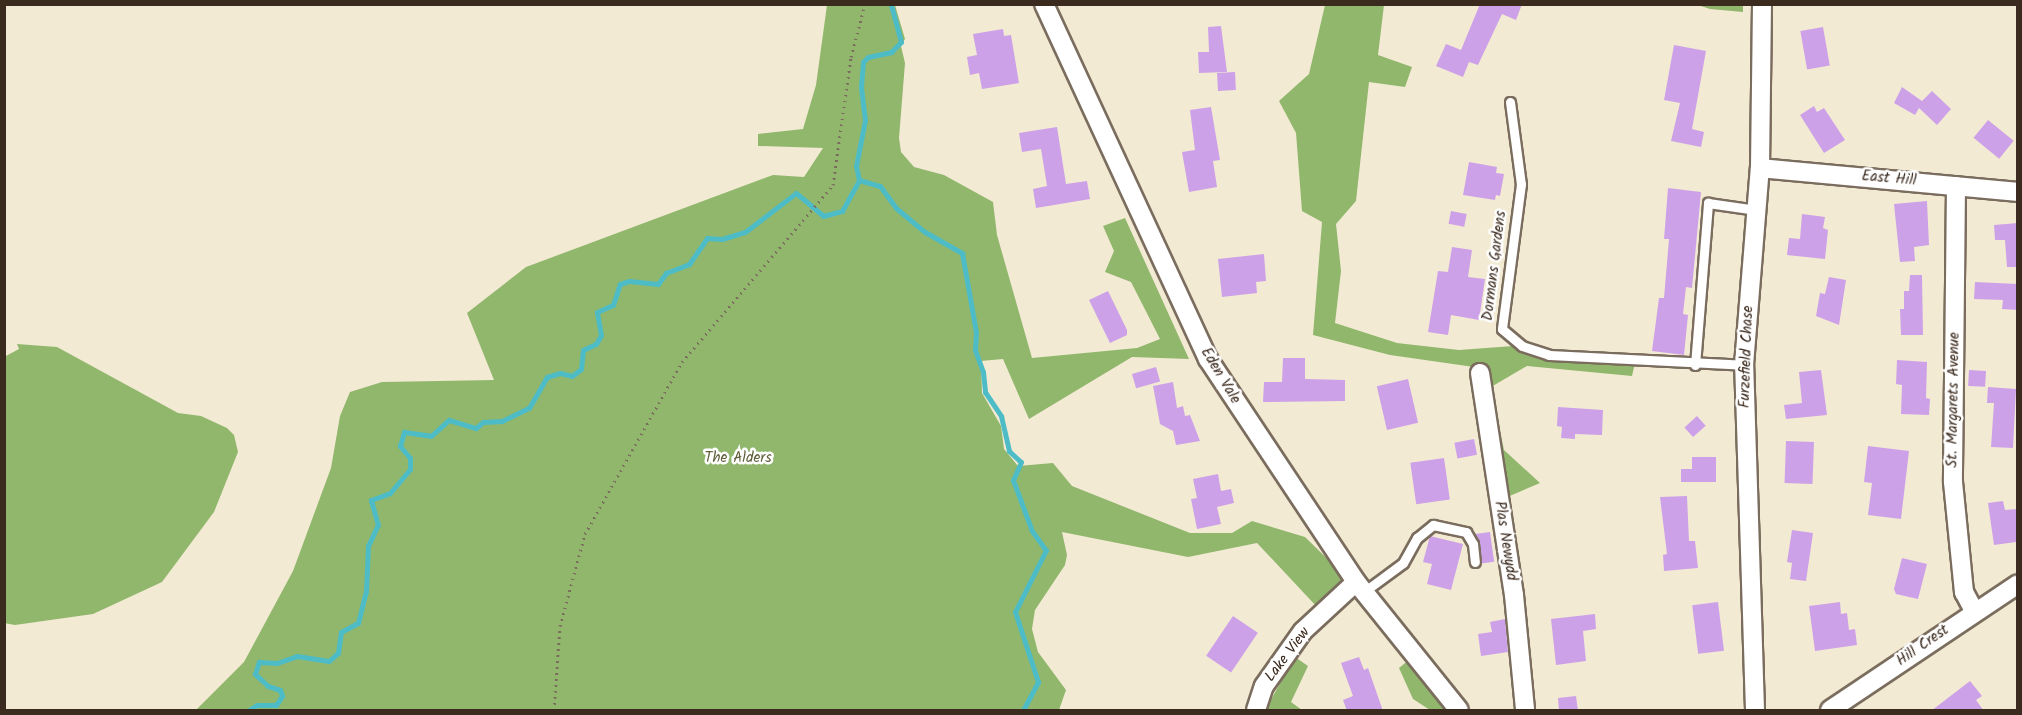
<!DOCTYPE html>
<html>
<head>
<meta charset="utf-8">
<style>
	body { margin:0 }
	#map { position:relative; width:2022px; height:715px; overflow:hidden; background:#f3ead4; font-family:Kalam,sans-serif }
	div>[style] { position:absolute }
	[style*='--x'] { left:calc(var(--x)*1px); top:calc(var(--y)*1px); width:calc(var(--w)*1px); rotate:calc(var(--a)*1deg) }
	.forest>* { inset:0; background:#91b76d }
	.stream>* { height:5px; margin:-2.5px; padding:0 2.5px; transform-origin:2.5px; border-radius:2.5px; background:#4ebcc6 }
	.building>* { inset:0; background:#cda1e8; transform-origin:0 0 }
	.path>* { height:3px; margin-top:-1.5px; transform-origin:0; background:repeating-linear-gradient(90deg,#7b6d5e 0 1.5px,transparent 0 6px) }
	.roads { filter:drop-shadow(2px 0 #7b6d5e) drop-shadow(-2px 0 #7b6d5e) drop-shadow(0 2px #7b6d5e) drop-shadow(0 -2px #7b6d5e) }
	.lane>* { height:9px; margin:-4.5px; padding:0 4.5px; transform-origin:4.5px; border-radius:4.5px; background:#fff }
	.street>* { height:18px; margin:-9px; padding:0 9px; transform-origin:9px; border-radius:9px; background:#fff }
	span { translate:-50% -50%; white-space:nowrap; text-align:center; line-height:1.15; -webkit-text-stroke:5px #fff; paint-order:stroke }
	.street-label { font-size:15px; color:#3b2a1e }
	.park-label { font-size:15px; color:#605e3b }
	.frame { position:absolute; inset:0; border:6px solid #3b2a1e; pointer-events:none }
</style>
</head>
<body>
<div id="map">
	<div class="forest">
		<div style="clip-path:polygon(827px 5px,895px 5px,905px 39px,901px 46px,905px 63px,899px 138px,901px 152px,914px 167px,944px 175px,993px 202px,997px 235px,1032px 358px,1137px 348px,1160px 339px,1131px 282px,1105px 272px,1114px 251px,1103px 226px,1125px 218px,1189px 359px,1132px 357px,1029px 419px,1003px 359px,981px 361px,982px 393px,1001px 426px,1004px 449px,1018px 466px,1053px 463px,1072px 486px,1190px 533px,1232px 533px,1252px 521px,1305px 537px,1348px 579px,1317px 607px,1257px 543px,1188px 557px,1062px 532px,1067px 555px,1065px 565px,1035px 610px,1032px 629px,1038px 652px,1066px 690px,1059px 710px,196px 710px,244px 662px,293px 571px,331px 468px,340px 416px,350px 392px,382px 382px,494px 380px,467px 313px,526px 267px,773px 175px,804px 177px,823px 148px,758px 146px,758px 134px,803px 129px,816px 85px)"></div>
		<div style="clip-path:polygon(1325px 5px,1384px 5px,1378px 55px,1412px 67px,1405px 87px,1369px 82px,1356px 201px,1336px 224px,1341px 271px,1335px 323px,1397px 343px,1459px 350px,1513px 346px,1553px 359px,1635px 363px,1632px 376px,1527px 366px,1491px 387px,1504px 450px,1540px 483px,1505px 498px,1481px 368px,1390px 355px,1313px 335px,1322px 222px,1302px 211px,1296px 133px,1279px 101px,1309px 74px)"></div>
		<div style="clip-path:polygon(1698px 5px,1743px 5px,1743px 12px,1710px 9px)"></div>
		<div style="clip-path:polygon(17px 344px,57px 347px,178px 413px,201px 416px,227px 428px,234px 435px,238px 452px,214px 512px,162px 582px,93px 614px,15px 625px,4px 623px,4px 357px,19px 349px)"></div>
		<div style="clip-path:polygon(1295px 657px,1308px 666px,1291px 702px,1302px 710px,1265px 710px)"></div>
		<div style="clip-path:polygon(1410px 659px,1447px 704px,1442px 710px,1430px 710px,1413px 699px,1399px 668px)"></div>
	</div>
	<div class="stream">
		<div style="--x:859;--y:180;--w:22;--a:16"></div>
		<div style="--x:880;--y:186;--w:27;--a:54"></div>
		<div style="--x:896;--y:208;--w:38;--a:40"></div>
		<div style="--x:925;--y:232;--w:43;--a:29.6"></div>
		<div style="--x:962;--y:253;--w:80;--a:80"></div>
		<div style="--x:976;--y:332;--w:18;--a:93"></div>
		<div style="--x:975;--y:350;--w:23;--a:70"></div>
		<div style="--x:983;--y:372;--w:20;--a:84"></div>
		<div style="--x:985;--y:392;--w:29;--a:56"></div>
		<div style="--x:1001;--y:416;--w:36;--a:77"></div>
		<div style="--x:1009;--y:451;--w:16;--a:43"></div>
		<div style="--x:1021;--y:462;--w:20;--a:114"></div>
		<div style="--x:1013;--y:480;--w:54;--a:69.6"></div>
		<div style="--x:1032;--y:531;--w:24;--a:54"></div>
		<div style="--x:1046;--y:550;--w:69;--a:116.6"></div>
		<div style="--x:1015;--y:612;--w:74;--a:71.8"></div>
		<div style="--x:1038;--y:682;--w:32;--a:118"></div>
		<div style="--x:859;--y:180;--w:14;--a:-102"></div>
		<div style="--x:856;--y:166;--w:47;--a:-78.9"></div>
		<div style="--x:865;--y:120;--w:34;--a:-97"></div>
		<div style="--x:861;--y:86;--w:24;--a:-85"></div>
		<div style="--x:863;--y:62;--w:7;--a:-45"></div>
		<div style="--x:868;--y:57;--w:24;--a:-12"></div>
		<div style="--x:891;--y:52;--w:14;--a:-45"></div>
		<div style="--x:901;--y:42;--w:39;--a:-105"></div>
		<div style="--x:249;--y:710;--w:9;--a:-32"></div>
		<div style="--x:257;--y:705;--w:19;--a:0"></div>
		<div style="--x:276;--y:705;--w:11;--a:-56"></div>
		<div style="--x:282;--y:696;--w:6;--a:-108"></div>
		<div style="--x:280;--y:690;--w:13;--a:-162"></div>
		<div style="--x:268;--y:686;--w:18;--a:-137"></div>
		<div style="--x:255;--y:674;--w:13;--a:-72"></div>
		<div style="--x:259;--y:662;--w:18;--a:3"></div>
		<div style="--x:277;--y:663;--w:21;--a:-19"></div>
		<div style="--x:297;--y:656;--w:32;--a:9"></div>
		<div style="--x:329;--y:661;--w:12;--a:-42"></div>
		<div style="--x:338;--y:653;--w:21;--a:-82"></div>
		<div style="--x:341;--y:632;--w:19;--a:-28"></div>
		<div style="--x:358;--y:623;--w:32;--a:-76"></div>
		<div style="--x:366;--y:592;--w:46;--a:-87.5"></div>
		<div style="--x:368;--y:546;--w:23;--a:-65"></div>
		<div style="--x:378;--y:525;--w:26;--a:-106"></div>
		<div style="--x:371;--y:500;--w:20;--a:-20"></div>
		<div style="--x:390;--y:493;--w:31;--a:-50"></div>
		<div style="--x:410;--y:469;--w:11;--a:-90"></div>
		<div style="--x:410;--y:458;--w:16;--a:-130"></div>
		<div style="--x:400;--y:446;--w:15;--a:-74"></div>
		<div style="--x:404;--y:432;--w:27;--a:8"></div>
		<div style="--x:431;--y:436;--w:24;--a:-42"></div>
		<div style="--x:449;--y:420;--w:28;--a:17"></div>
		<div style="--x:476;--y:428;--w:9;--a:-41"></div>
		<div style="--x:483;--y:422;--w:19;--a:-3"></div>
		<div style="--x:502;--y:421;--w:30;--a:-26"></div>
		<div style="--x:529;--y:408;--w:36;--a:-60"></div>
		<div style="--x:547;--y:377;--w:14;--a:-17"></div>
		<div style="--x:560;--y:373;--w:12;--a:14"></div>
		<div style="--x:572;--y:376;--w:11;--a:-38"></div>
		<div style="--x:581;--y:369;--w:19;--a:-84"></div>
		<div style="--x:583;--y:350;--w:14;--a:-25"></div>
		<div style="--x:596;--y:344;--w:10;--a:-61"></div>
		<div style="--x:601;--y:335;--w:23;--a:-100"></div>
		<div style="--x:597;--y:312;--w:17;--a:-24"></div>
		<div style="--x:613;--y:305;--w:22;--a:-72"></div>
		<div style="--x:620;--y:284;--w:9;--a:-18"></div>
		<div style="--x:629;--y:281;--w:29;--a:6"></div>
		<div style="--x:658;--y:284;--w:14;--a:-54"></div>
		<div style="--x:666;--y:273;--w:25;--a:-21"></div>
		<div style="--x:689;--y:264;--w:32;--a:-55"></div>
		<div style="--x:707;--y:238;--w:15;--a:4"></div>
		<div style="--x:722;--y:239;--w:24;--a:-17"></div>
		<div style="--x:745;--y:232;--w:64;--a:-37.4"></div>
		<div style="--x:796;--y:193;--w:35;--a:40"></div>
		<div style="--x:823;--y:216;--w:20;--a:-15"></div>
		<div style="--x:842;--y:211;--w:35;--a:-61"></div>
	</div>
	<div class="building">
		<div style="clip-path:polygon(1480px 4px,1522px 4px,1516px 20px,1502px 14px,1478px 65px,1469px 62px,1463px 77px,1436px 66px,1446px 44px,1461px 50px)"></div>
		<div style="clip-path:polygon(1221px 26px,1227px 72px,1199px 73px,1198px 52px,1209px 52px,1208px 27px)"></div>
		<div style="left:1823px;top:27px;width:39px;height:23px;rotate:80deg"></div>
		<div style="clip-path:polygon(1003px 29px,1004px 36px,1011px 35px,1019px 83px,982px 89px,979px 73px,970px 75px,967px 57px,977px 55px,973px 34px)"></div>
		<div style="clip-path:polygon(1674px 45px,1706px 51px,1692px 129px,1704px 132px,1701px 147px,1671px 141px,1680px 103px,1664px 100px)"></div>
		<div style="left:1235px;top:72px;width:18px;height:18px;rotate:87deg"></div>
		<div style="clip-path:polygon(1902px 87px,1922px 101px,1932px 91px,1951px 109px,1937px 125px,1919px 108px,1915px 115px,1894px 103px)"></div>
		<div style="clip-path:polygon(1814px 106px,1817px 112px,1824px 108px,1845px 140px,1824px 153px,1800px 115px)"></div>
		<div style="clip-path:polygon(1211px 107px,1220px 160px,1213px 161px,1217px 187px,1189px 192px,1182px 152px,1195px 150px,1190px 110px)"></div>
		<div style="left:1988px;top:120px;width:33px;height:23px;rotate:39deg"></div>
		<div style="clip-path:polygon(1057px 127px,1066px 184px,1087px 181px,1090px 199px,1036px 208px,1033px 189px,1047px 186px,1041px 149px,1022px 152px,1019px 133px)"></div>
		<div style="clip-path:polygon(1469px 162px,1497px 167px,1496px 173px,1504px 174px,1500px 196px,1496px 195px,1495px 200px,1463px 195px)"></div>
		<div style="clip-path:polygon(1668px 188px,1701px 192px,1692px 288px,1686px 287px,1683px 314px,1688px 315px,1684px 355px,1652px 351px,1659px 298px,1664px 298px,1669px 239px,1664px 239px)"></div>
		<div style="clip-path:polygon(1927px 201px,1929px 245px,1914px 247px,1915px 261px,1900px 262px,1894px 204px)"></div>
		<div style="left:1451px;top:211px;width:16px;height:13px;rotate:11deg"></div>
		<div style="clip-path:polygon(1802px 214px,1825px 217px,1823px 228px,1828px 230px,1825px 259px,1787px 255px,1789px 238px,1800px 239px)"></div>
		<div style="clip-path:polygon(2018px 223px,2018px 267px,2007px 267px,2005px 240px,1995px 240px,1994px 225px)"></div>
		<div style="clip-path:polygon(1452px 247px,1472px 250px,1468px 277px,1485px 279px,1479px 320px,1451px 315px,1448px 335px,1428px 332px,1438px 271px,1448px 272px)"></div>
		<div style="clip-path:polygon(1264px 254px,1266px 281px,1256px 282px,1257px 293px,1222px 297px,1218px 259px)"></div>
		<div style="clip-path:polygon(1910px 275px,1922px 275px,1923px 335px,1901px 335px,1900px 309px,1904px 309px,1904px 291px,1909px 291px)"></div>
		<div style="clip-path:polygon(1829px 277px,1846px 280px,1839px 325px,1816px 316px,1820px 293px,1825px 294px)"></div>
		<div style="clip-path:polygon(1975px 282px,2018px 284px,2018px 310px,2002px 309px,2003px 300px,1974px 299px)"></div>
		<div style="clip-path:polygon(1108px 291px,1127px 330px,1127px 335px,1110px 343px,1089px 300px)"></div>
		<div style="clip-path:polygon(1283px 358px,1305px 358px,1305px 379px,1345px 380px,1345px 401px,1263px 402px,1264px 382px,1282px 382px)"></div>
		<div style="clip-path:polygon(1897px 360px,1927px 362px,1926px 398px,1930px 399px,1929px 415px,1901px 414px,1902px 385px,1896px 384px)"></div>
		<div style="left:1156px;top:367px;width:15px;height:25px;rotate:74deg"></div>
		<div style="clip-path:polygon(1821px 370px,1827px 415px,1786px 419px,1784px 405px,1802px 403px,1799px 372px)"></div>
		<div style="left:1969px;top:370px;width:17px;height:16px;rotate:3deg"></div>
		<div style="left:1408px;top:379px;width:45px;height:32px;rotate:77deg"></div>
		<div style="clip-path:polygon(1173px 382px,1177px 408px,1183px 406px,1185px 416px,1190px 415px,1200px 441px,1176px 445px,1173px 431px,1160px 424px,1153px 386px)"></div>
		<div style="clip-path:polygon(1988px 387px,2016px 389px,2013px 448px,1991px 447px,1994px 403px,1987px 403px)"></div>
		<div style="clip-path:polygon(1558px 407px,1603px 410px,1602px 435px,1575px 434px,1575px 439px,1561px 438px,1562px 427px,1557px 426px)"></div>
		<div style="left:1697px;top:416px;width:13px;height:17px;rotate:48deg"></div>
		<div style="left:1474px;top:439px;width:16px;height:20px;rotate:79deg"></div>
		<div style="left:1786px;top:441px;width:28px;height:42px;rotate:2deg"></div>
		<div style="clip-path:polygon(1868px 446px,1909px 451px,1901px 519px,1868px 515px,1872px 483px,1864px 482px)"></div>
		<div style="clip-path:polygon(1692px 457px,1716px 457px,1716px 482px,1681px 482px,1681px 469px,1692px 469px)"></div>
		<div style="left:1444px;top:458px;width:42px;height:34px;rotate:82deg"></div>
		<div style="clip-path:polygon(1218px 474px,1221px 491px,1231px 489px,1234px 503px,1217px 507px,1221px 524px,1197px 529px,1191px 499px,1197px 498px,1193px 479px)"></div>
		<div style="clip-path:polygon(1687px 496px,1689px 541px,1695px 541px,1698px 568px,1664px 571px,1663px 555px,1667px 554px,1660px 497px)"></div>
		<div style="clip-path:polygon(2003px 501px,2005px 510px,2018px 509px,2016px 542px,1994px 545px,1988px 503px)"></div>
		<div style="clip-path:polygon(1792px 530px,1813px 533px,1806px 581px,1790px 579px,1792px 563px,1787px 562px)"></div>
		<div style="left:1490px;top:532px;width:30px;height:15px;rotate:82deg"></div>
		<div style="clip-path:polygon(1430px 536px,1463px 544px,1451px 590px,1427px 584px,1432px 564px,1423px 562px)"></div>
		<div style="clip-path:polygon(1902px 558px,1927px 564px,1918px 599px,1896px 594px,1894px 589px)"></div>
		<div style="left:1718px;top:602px;width:49px;height:26px;rotate:83deg"></div>
		<div style="clip-path:polygon(1840px 602px,1841px 614px,1847px 613px,1849px 630px,1855px 629px,1857px 645px,1815px 651px,1809px 606px)"></div>
		<div style="clip-path:polygon(1595px 614px,1596px 629px,1583px 631px,1586px 661px,1556px 665px,1551px 619px)"></div>
		<div style="left:1233px;top:616px;width:30px;height:48px;rotate:34deg"></div>
		<div style="clip-path:polygon(1505px 619px,1508px 652px,1481px 656px,1478px 634px,1492px 632px,1490px 622px)"></div>
		<div style="clip-path:polygon(1359px 657px,1364px 670px,1368px 668px,1383px 711px,1347px 711px,1343px 700px,1353px 696px,1341px 663px)"></div>
		<div style="clip-path:polygon(1970px 681px,1982px 696px,1976px 700px,1984px 711px,1931px 711px)"></div>
		<div style="clip-path:polygon(1576px 696px,1578px 711px,1559px 711px,1558px 698px)"></div>
	</div>
	<div class="path">
		<div style="--x:554;--y:710;--w:84;--a:-85.9"></div>
		<div style="--x:560;--y:626;--w:95;--a:-74.8"></div>
		<div style="--x:585;--y:534;--w:197;--a:-60.6"></div>
		<div style="--x:682;--y:362;--w:233;--a:-49.5"></div>
		<div style="--x:833;--y:185;--w:129;--a:-82"></div>
		<div style="--x:851;--y:57;--w:55;--a:-75.2"></div>
	</div>
	<div class="roads">
		<div class="lane">
			<div style="--x:1510;--y:102;--w:83;--a:82.4"></div>
			<div style="--x:1521;--y:184;--w:146;--a:97.5"></div>
			<div style="--x:1502;--y:329;--w:26;--a:40"></div>
			<div style="--x:1522;--y:346;--w:28;--a:18"></div>
			<div style="--x:1549;--y:355;--w:195;--a:2.9"></div>
			<div style="--x:1695;--y:365;--w:163;--a:-85.4"></div>
			<div style="--x:1708;--y:203;--w:49;--a:8.3"></div>
			<div style="--x:1365;--y:591;--w:47;--a:-36.4"></div>
			<div style="--x:1403;--y:563;--w:29;--a:-61"></div>
			<div style="--x:1417;--y:538;--w:21;--a:-39"></div>
			<div style="--x:1433;--y:525;--w:34;--a:12"></div>
			<div style="--x:1466;--y:532;--w:14;--a:60"></div>
			<div style="--x:1473;--y:544;--w:18;--a:84"></div>
		</div>
		<div class="street">
			<div style="--x:1044;--y:4;--w:391;--a:65.2"></div>
			<div style="--x:1208;--y:359;--w:268;--a:56.4"></div>
			<div style="--x:1356;--y:582;--w:164;--a:51.2"></div>
			<div style="--x:1760;--y:168;--w:259;--a:5.3"></div>
			<div style="--x:1956;--y:186;--w:296;--a:90.6"></div>
			<div style="--x:1953;--y:482;--w:111;--a:84.3"></div>
			<div style="--x:1964;--y:592;--w:21;--a:62"></div>
			<div style="--x:1480;--y:373;--w:225;--a:81.3"></div>
			<div style="--x:1514;--y:595;--w:116;--a:84.5"></div>
			<div style="--x:1256;--y:710;--w:25;--a:-72"></div>
			<div style="--x:1264;--y:686;--w:67;--a:-54.7"></div>
			<div style="--x:1303;--y:631;--w:72;--a:-42.8"></div>
			<div style="--x:1755;--y:710;--w:345;--a:-91.8"></div>
			<div style="--x:1744;--y:365;--w:198;--a:-85.4"></div>
			<div style="--x:1760;--y:168;--w:164;--a:-89.3"></div>
			<div style="--x:1830;--y:710;--w:226;--a:-33.8"></div>
		</div>
	</div>
	<div class="street-label">
		<span style="left:1889px;top:179px;rotate:5deg">East Hill</span>
		<span style="left:1495px;top:266px;rotate:-83deg">Dormans Gardens</span>
		<span style="left:1747px;top:357px;rotate:-88deg">Furzefield Chase</span>
		<span style="left:1220px;top:376px;rotate:59deg">Eden Vale</span>
		<span style="left:1954px;top:400px;rotate:-89deg">St. Margarets Avenue</span>
		<span style="left:1505px;top:541px;rotate:81deg">Plas Newydd</span>
		<span style="left:1923px;top:646px;rotate:-35deg">Hill Crest</span>
		<span style="left:1288px;top:655px;rotate:-53deg">Lake View</span>
	</div>
	<div class="park-label">
		<span style="left:738px;top:459px">The Alders</span>
	</div>
	<div class="frame"></div>
</div>
</body>
</html>
